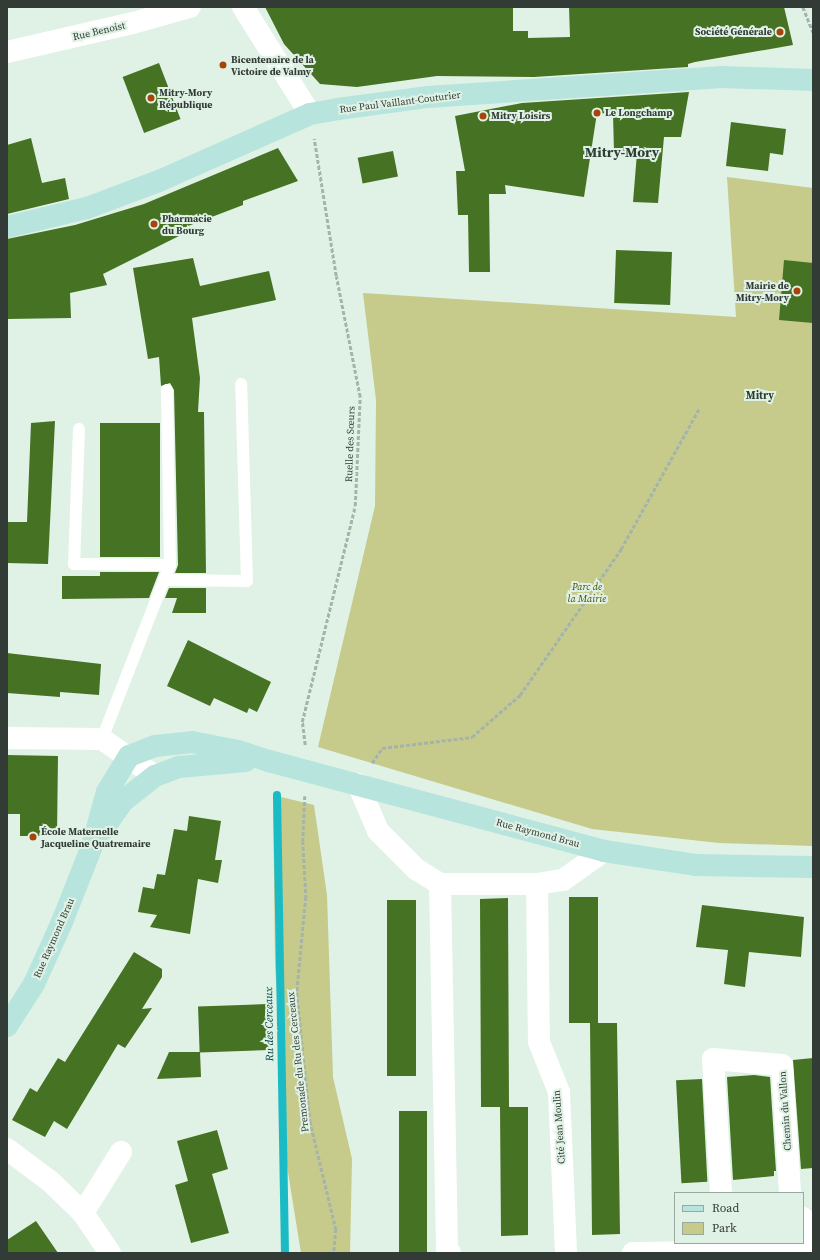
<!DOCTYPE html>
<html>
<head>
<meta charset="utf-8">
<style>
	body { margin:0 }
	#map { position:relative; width:820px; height:1260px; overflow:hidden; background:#dff2e5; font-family:"Source Serif 4",serif }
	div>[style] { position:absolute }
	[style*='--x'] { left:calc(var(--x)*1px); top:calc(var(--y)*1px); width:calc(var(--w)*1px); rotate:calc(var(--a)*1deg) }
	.green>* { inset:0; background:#c6ca8b }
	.stream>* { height:8px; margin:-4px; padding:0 4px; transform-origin:4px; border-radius:4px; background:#1bbbc5 }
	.building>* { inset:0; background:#467223; transform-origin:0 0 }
	.path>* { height:2.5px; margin-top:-1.25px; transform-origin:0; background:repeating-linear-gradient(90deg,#a5b4aa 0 4px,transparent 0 6px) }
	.lane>* { height:12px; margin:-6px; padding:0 6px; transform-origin:6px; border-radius:6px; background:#fff }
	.street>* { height:22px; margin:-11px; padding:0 11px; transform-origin:11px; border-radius:11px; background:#fff }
	.secondary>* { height:22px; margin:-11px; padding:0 11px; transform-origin:11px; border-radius:11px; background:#b8e4de }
	.dots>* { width:11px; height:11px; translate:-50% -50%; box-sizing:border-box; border:2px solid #dff2e5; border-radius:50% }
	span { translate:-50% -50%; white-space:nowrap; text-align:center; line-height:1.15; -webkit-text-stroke:4px #dff2e5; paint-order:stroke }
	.street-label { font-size:10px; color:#333b36 }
	.poi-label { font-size:10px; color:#333b36; font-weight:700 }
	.right { translate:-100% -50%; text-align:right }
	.left { translate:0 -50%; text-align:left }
	.park-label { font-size:10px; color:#4e5004; font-style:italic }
	.neighbourhood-label { font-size:11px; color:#2e3e34; font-weight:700 }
	.water-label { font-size:11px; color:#08494d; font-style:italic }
	.district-label { font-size:14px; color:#2e3e34; font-weight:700 }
	.frame { position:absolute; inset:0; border:8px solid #333b36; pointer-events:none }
	.legend { position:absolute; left:674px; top:1192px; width:130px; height:52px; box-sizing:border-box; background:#dff2e5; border:1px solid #9aa99f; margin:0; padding:5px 7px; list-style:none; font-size:12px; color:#333b36 }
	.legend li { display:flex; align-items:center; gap:8px; height:20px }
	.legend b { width:20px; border:1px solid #9aa99f }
</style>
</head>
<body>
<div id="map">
	<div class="green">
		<div style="clip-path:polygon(727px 177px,813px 188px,813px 846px,719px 843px,592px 829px,318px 747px,375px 506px,376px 400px,363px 293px,736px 317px)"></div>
		<div style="clip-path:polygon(273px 795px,314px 805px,327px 895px,333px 1077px,352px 1159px,350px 1253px,301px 1253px,287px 1166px,275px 964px)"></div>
	</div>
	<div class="stream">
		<div style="--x:277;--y:795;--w:458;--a:89"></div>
	</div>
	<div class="building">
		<div style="clip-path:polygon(265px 7px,513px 7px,513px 31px,528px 31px,528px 38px,570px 37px,569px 7px,784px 7px,793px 45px,695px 62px,688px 64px,688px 67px,534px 77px,437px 76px,357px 87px,320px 84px,284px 44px)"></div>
		<div style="left:159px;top:63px;width:60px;height:39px;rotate:69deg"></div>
		<div style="clip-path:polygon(689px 92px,681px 137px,664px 137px,658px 203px,633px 202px,637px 153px,614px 152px,613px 114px,597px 113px,584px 197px,505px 185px,506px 194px,489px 194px,490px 272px,469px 272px,468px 215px,458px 215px,456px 171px,465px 171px,455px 116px,522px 103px)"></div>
		<div style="clip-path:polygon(731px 122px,786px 129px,783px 155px,770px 153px,768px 171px,726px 166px)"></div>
		<div style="clip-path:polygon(31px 138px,42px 183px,65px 178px,69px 199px,7px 214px,7px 145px)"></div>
		<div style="clip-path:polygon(278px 148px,298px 181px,243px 201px,243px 205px,183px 228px,185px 233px,103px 274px,107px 285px,70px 293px,71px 318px,7px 319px,7px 239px,75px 225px,144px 204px)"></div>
		<div style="left:393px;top:151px;width:26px;height:36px;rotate:79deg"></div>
		<div style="left:616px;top:250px;width:56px;height:53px;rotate:2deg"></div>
		<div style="clip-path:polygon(193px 258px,200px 286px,269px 271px,276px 300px,192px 318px,200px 378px,198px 412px,204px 412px,206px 573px,175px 573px,178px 565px,174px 390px,170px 383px,161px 386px,159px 357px,148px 359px,133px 268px)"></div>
		<div style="clip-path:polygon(784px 260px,813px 263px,813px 323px,779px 320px)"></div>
		<div style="clip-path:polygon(55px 421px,48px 564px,7px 563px,7px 522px,27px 522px,31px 423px)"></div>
		<div style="left:100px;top:423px;width:60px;height:134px"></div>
		<div style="clip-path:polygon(100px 572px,159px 572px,149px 598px,62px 599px,62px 576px,100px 576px)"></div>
		<div style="clip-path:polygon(169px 588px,206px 588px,206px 613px,172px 613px,177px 598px,165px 598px)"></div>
		<div style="clip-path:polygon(188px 640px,271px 682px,257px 712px,249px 708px,247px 713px,214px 698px,210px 706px,167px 686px)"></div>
		<div style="clip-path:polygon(7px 653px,101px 664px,99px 695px,60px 692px,60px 697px,7px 693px)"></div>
		<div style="clip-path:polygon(7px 755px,58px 756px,57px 836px,20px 836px,20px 814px,7px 814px)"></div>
		<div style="clip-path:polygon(189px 816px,221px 821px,215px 860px,222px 860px,218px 883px,198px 879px,190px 934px,150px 927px,157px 915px,138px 912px,143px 887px,154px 889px,157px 874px,165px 875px,174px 829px,187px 831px)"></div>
		<div style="clip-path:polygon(569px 897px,598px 897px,598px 1023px,617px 1023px,620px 1234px,592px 1235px,590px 1023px,569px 1023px)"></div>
		<div style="clip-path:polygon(508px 898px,509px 1107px,528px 1107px,528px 1235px,501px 1236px,500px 1107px,481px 1107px,480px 899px)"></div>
		<div style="left:387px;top:900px;width:29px;height:176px"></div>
		<div style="clip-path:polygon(702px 905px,804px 917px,801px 957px,749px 952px,745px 987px,724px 984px,728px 950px,696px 947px)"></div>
		<div style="clip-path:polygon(134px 952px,162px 969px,162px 977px,142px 1009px,152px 1008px,125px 1048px,118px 1044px,67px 1129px,54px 1121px,45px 1137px,12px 1120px,30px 1088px,37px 1092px,58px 1058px,65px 1062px)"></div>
		<div style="left:267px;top:1004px;width:46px;height:69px;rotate:88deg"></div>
		<div style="clip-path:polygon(169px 1052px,200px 1052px,201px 1077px,157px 1079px)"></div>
		<div style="clip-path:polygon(813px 1058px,813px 1168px,801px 1169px,793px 1060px)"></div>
		<div style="clip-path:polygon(754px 1075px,770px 1077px,776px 1171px,774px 1171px,774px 1176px,733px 1180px,727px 1077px)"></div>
		<div style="left:702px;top:1079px;width:103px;height:26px;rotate:87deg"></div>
		<div style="left:427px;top:1111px;width:142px;height:28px;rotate:90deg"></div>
		<div style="clip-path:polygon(217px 1130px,228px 1169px,212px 1174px,229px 1233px,191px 1243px,175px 1185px,188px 1181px,177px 1141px)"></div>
		<div style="clip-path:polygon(36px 1221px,58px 1253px,7px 1253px,7px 1240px)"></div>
	</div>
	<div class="path">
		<div style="--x:803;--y:7;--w:27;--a:68"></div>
		<div style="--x:305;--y:745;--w:23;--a:-97"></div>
		<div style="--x:302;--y:722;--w:222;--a:-76.2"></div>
		<div style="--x:355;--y:506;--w:109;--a:-87.4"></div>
		<div style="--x:360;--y:397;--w:123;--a:-101.2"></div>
		<div style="--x:336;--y:276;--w:139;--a:-99.1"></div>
		<div style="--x:372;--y:763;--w:18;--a:-56"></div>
		<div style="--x:382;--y:748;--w:91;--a:-7"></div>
		<div style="--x:472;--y:737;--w:64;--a:-41.2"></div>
		<div style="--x:520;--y:695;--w:178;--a:-55.3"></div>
		<div style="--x:621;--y:549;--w:160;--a:-60.9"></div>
		<div style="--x:305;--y:796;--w:45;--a:92.5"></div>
		<div style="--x:303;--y:841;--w:56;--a:86.9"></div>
		<div style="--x:306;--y:897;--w:96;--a:95.4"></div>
		<div style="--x:297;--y:993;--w:129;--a:84.2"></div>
		<div style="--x:310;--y:1121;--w:111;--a:76.5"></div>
		<div style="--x:336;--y:1229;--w:24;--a:95"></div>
	</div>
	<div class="lane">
		<div style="--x:79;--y:429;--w:135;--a:92.1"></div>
		<div style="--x:74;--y:564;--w:96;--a:0.6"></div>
		<div style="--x:164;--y:580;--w:83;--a:0.7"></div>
		<div style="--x:247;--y:581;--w:197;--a:-91.7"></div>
		<div style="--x:102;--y:739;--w:187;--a:-68.7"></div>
		<div style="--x:170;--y:565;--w:175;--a:-91"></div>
	</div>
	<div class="street">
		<div style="--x:243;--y:7;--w:126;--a:57.9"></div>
		<div style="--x:7;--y:52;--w:129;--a:-13"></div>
		<div style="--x:133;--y:23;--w:59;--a:-15.7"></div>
		<div style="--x:7;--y:738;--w:95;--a:0.6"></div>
		<div style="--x:102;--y:739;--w:65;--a:34.9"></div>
		<div style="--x:358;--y:784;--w:51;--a:66.9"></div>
		<div style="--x:378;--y:831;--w:54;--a:45"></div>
		<div style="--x:416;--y:869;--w:28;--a:32"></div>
		<div style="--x:440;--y:884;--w:97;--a:0"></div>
		<div style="--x:537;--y:884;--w:26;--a:-9"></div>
		<div style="--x:563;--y:880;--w:50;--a:-35.3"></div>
		<div style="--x:440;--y:884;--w:365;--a:88.9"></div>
		<div style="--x:447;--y:1249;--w:5;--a:53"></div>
		<div style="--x:537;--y:884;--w:158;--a:89.3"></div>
		<div style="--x:539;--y:1042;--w:54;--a:68.2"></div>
		<div style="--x:559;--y:1092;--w:161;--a:87.5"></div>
		<div style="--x:7;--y:1149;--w:55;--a:36.9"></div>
		<div style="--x:51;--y:1182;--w:45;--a:44.1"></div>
		<div style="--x:83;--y:1213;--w:48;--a:56"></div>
		<div style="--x:721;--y:1193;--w:134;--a:-93.4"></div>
		<div style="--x:713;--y:1059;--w:69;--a:5"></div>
		<div style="--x:782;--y:1065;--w:128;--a:86.4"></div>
		<div style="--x:83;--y:1213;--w:72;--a:-58.1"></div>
		<div style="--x:803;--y:1218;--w:15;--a:48"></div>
		<div style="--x:633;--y:1253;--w:165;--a:-0.7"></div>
		<div style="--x:798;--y:1251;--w:19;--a:-39"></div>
	</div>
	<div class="secondary">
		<div style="--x:7;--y:227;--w:82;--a:-13.4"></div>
		<div style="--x:87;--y:208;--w:77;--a:-20.6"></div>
		<div style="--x:159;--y:181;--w:165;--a:-23.9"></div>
		<div style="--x:310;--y:114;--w:28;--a:-10"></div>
		<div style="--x:338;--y:109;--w:91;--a:-7.6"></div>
		<div style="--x:428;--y:97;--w:295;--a:-3.9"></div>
		<div style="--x:722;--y:77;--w:91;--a:1.9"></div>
		<div style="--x:102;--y:831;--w:37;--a:-55"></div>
		<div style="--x:123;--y:801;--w:41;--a:-38"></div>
		<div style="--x:155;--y:776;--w:26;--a:-21"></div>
		<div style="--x:179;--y:767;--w:67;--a:-5.1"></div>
		<div style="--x:7;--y:1026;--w:50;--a:-57.3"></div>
		<div style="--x:34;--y:984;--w:68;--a:-65.7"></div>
		<div style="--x:62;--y:922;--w:82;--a:-68.5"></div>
		<div style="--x:92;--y:846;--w:56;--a:-74.5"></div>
		<div style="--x:107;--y:792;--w:42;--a:-58.6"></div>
		<div style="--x:129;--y:756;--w:28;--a:-21"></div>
		<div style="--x:155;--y:746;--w:37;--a:-6"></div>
		<div style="--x:192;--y:742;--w:47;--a:11.1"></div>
		<div style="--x:238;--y:751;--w:33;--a:18"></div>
		<div style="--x:269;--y:761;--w:347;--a:15"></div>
		<div style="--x:604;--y:851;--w:94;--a:8.6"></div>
		<div style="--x:697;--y:865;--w:116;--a:1"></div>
	</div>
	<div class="dots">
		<div style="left:780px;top:32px;background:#a7440c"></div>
		<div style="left:223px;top:65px;background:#a7440c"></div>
		<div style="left:151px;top:98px;background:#a7440c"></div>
		<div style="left:597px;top:113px;background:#a7440c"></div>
		<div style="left:483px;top:116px;background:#a7440c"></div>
		<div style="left:154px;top:224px;background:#a7440c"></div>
		<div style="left:797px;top:291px;background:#a7440c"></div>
		<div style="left:33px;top:837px;background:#a7440c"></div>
	</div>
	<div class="street-label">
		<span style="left:99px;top:31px;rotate:-13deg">Rue Benoist</span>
		<span style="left:400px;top:102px;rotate:-7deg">Rue Paul Vaillant-Couturier</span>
		<span style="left:350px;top:444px;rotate:-88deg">Ruelle des Sœurs</span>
		<span style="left:538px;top:833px;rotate:15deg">Rue Raymond Brau</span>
		<span style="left:54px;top:938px;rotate:-66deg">Rue Raymond Brau</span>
		<span style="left:298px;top:1062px;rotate:-96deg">Premonade du Ru des Cerceaux</span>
		<span style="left:785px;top:1111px;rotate:-94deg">Chemin du Vallon</span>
		<span style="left:559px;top:1127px;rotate:-94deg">Cité Jean Moulin</span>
	</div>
	<div class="poi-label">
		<span class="right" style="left:772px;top:32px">Société Générale</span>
		<span class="left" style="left:231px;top:65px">Bicentenaire de la<br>Victoire de Valmy</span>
		<span class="left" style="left:159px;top:98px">Mitry-Mory<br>République</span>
		<span class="left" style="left:605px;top:113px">Le Longchamp</span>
		<span class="left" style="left:491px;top:116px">Mitry Loisirs</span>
		<span class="left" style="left:162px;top:224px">Pharmacie<br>du Bourg</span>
		<span class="right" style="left:789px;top:291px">Mairie de<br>Mitry-Mory</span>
		<span class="left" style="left:41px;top:837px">École Maternelle<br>Jacqueline Quatremaire</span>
	</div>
	<div class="park-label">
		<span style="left:587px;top:592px">Parc de<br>la Mairie</span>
	</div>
	<div class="neighbourhood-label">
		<span style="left:760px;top:396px">Mitry</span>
	</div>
	<div class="water-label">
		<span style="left:270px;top:1024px;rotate:-91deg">Ru des Cerceaux</span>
	</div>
	<div class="district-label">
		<span style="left:622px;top:152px">Mitry-Mory</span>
	</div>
	<div class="frame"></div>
	<ul class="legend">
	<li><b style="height:5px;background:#b8e4de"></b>Road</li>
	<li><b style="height:11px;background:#c6ca8b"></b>Park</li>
	</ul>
</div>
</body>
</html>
